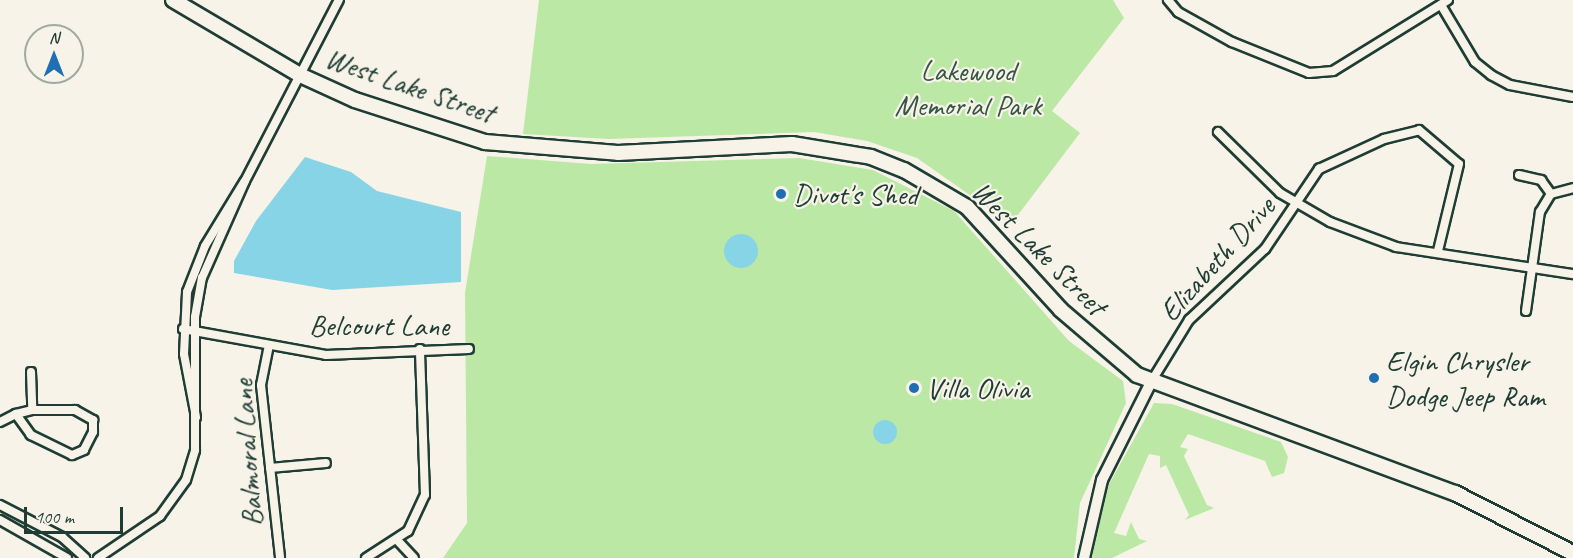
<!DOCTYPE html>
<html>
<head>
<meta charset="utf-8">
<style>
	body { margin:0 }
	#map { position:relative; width:1573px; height:558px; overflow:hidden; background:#f7f3e8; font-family:Caveat,sans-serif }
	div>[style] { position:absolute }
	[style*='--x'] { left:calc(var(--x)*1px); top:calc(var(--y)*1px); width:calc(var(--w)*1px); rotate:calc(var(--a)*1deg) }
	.green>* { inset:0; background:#bbe8a5 }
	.water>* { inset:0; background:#87d4e6 }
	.round { border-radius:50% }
	.roads { filter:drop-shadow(2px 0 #1f3d34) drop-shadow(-2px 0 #1f3d34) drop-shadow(0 2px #1f3d34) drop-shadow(0 -2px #1f3d34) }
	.street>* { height:8px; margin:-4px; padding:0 4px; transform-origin:4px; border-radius:4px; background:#f7f3e8 }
	.secondary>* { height:10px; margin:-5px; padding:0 5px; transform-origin:5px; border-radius:5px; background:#f7f3e8 }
	.highway>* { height:14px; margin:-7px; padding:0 7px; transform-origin:7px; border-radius:7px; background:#f7f3e8 }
	.dots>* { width:16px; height:16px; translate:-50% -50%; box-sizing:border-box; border:3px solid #f7f3e8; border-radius:50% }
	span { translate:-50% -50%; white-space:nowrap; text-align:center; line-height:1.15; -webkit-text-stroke:4.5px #f7f3e8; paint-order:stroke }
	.park-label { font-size:30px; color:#365745 }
	.street-label { font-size:30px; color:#1f3d34 }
	.poi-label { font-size:30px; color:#1f3d34 }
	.left { translate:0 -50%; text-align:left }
	.north { position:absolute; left:24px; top:24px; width:60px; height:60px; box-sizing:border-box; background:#f7f3e8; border:2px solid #a1aaa0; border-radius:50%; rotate:0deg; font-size:16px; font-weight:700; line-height:24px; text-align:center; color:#1f3d34 }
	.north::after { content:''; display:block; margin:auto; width:21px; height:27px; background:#1f6fb2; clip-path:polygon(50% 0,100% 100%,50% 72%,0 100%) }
	.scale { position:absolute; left:24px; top:507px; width:99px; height:27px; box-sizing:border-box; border:3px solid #1f3d34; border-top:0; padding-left:8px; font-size:18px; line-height:21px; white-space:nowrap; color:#1f3d34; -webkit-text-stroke:4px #f7f3e8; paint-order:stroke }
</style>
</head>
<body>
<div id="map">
	<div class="green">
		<div style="clip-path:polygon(539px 0,1113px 0,1124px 18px,1052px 111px,1080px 133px,1011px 224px,917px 158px,867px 141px,814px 132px,609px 139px,523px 134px)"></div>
		<div style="clip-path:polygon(487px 156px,591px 164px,799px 158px,873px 170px,954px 211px,1069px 341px,1123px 381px,1126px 403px,1080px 503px,1074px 558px,443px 558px,467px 523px,465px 293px)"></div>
		<div style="clip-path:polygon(1154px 403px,1172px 404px,1281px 442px,1288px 457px,1284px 473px,1272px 477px,1265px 461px,1188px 434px,1180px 447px,1188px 449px,1184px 456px,1207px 505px,1214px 508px,1185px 520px,1189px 515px,1166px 465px,1160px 468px,1160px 456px,1149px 454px,1114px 533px,1126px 536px,1131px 522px,1139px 539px,1147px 541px,1112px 558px,1092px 558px,1102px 497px)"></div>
	</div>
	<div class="water">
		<div style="clip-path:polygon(305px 157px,351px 172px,377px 191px,461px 212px,461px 282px,332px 290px,234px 273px,234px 261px,256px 221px)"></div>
		<div class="round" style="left:724px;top:234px;width:34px;height:34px"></div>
		<div class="round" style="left:873px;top:420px;width:24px;height:24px"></div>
	</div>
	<div class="roads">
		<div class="street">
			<div style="--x:1168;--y:0;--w:16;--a:50"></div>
			<div style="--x:1178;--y:12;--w:62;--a:29.1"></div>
			<div style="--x:1232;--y:42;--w:83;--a:21.9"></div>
			<div style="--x:1309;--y:73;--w:24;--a:-5"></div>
			<div style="--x:1333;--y:71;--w:135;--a:-31.7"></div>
			<div style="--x:1441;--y:5;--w:66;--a:59.2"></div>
			<div style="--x:1475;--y:62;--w:21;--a:39"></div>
			<div style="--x:1491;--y:75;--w:21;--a:28"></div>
			<div style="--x:1510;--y:85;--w:64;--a:10.8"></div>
			<div style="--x:1218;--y:132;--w:87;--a:44.5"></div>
			<div style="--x:1280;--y:193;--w:58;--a:30.1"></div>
			<div style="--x:1330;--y:222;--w:71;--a:20.7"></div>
			<div style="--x:1396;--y:247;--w:179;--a:8.7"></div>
			<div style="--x:1519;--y:175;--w:23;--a:13"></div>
			<div style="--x:1541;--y:180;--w:17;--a:54"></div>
			<div style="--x:1526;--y:311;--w:100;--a:-82"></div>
			<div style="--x:1540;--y:212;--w:21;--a:-59"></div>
			<div style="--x:1551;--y:194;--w:23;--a:-15"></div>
			<div style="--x:183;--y:329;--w:145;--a:10.3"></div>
			<div style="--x:326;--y:355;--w:143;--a:-2.4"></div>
			<div style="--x:269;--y:345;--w:41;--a:101.3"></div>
			<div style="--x:261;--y:385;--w:174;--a:83.7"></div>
			<div style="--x:31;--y:372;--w:38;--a:88"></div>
			<div style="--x:1151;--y:382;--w:73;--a:-58.5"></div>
			<div style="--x:1189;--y:320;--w:104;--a:-43.1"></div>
			<div style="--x:1265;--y:249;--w:97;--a:-56"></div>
			<div style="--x:1319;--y:169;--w:72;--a:-24.8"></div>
			<div style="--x:1384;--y:139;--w:36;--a:-14"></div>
			<div style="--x:1419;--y:130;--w:52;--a:40.4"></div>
			<div style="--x:1459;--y:164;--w:89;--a:103.6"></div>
			<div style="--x:196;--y:417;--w:64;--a:-100.8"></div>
			<div style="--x:184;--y:354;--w:62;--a:-87.2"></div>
			<div style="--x:187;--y:292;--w:49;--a:-68.6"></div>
			<div style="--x:205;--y:246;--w:75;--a:-58.6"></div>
			<div style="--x:0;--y:422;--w:18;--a:-27"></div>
			<div style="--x:16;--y:414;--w:16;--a:-14"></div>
			<div style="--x:32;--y:410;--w:43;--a:0"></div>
			<div style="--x:75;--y:410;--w:21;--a:29"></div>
			<div style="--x:93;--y:420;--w:12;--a:90"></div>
			<div style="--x:93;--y:432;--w:20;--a:117"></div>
			<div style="--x:84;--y:450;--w:13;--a:157"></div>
			<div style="--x:72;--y:455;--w:46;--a:-154"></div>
			<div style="--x:31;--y:435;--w:26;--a:-126"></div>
			<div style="--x:270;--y:468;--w:56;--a:-5.1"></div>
			<div style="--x:0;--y:505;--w:70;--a:27.3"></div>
			<div style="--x:62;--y:537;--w:31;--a:42"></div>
			<div style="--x:0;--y:520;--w:77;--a:29.6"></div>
			<div style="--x:398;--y:541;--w:23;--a:47"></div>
			<div style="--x:98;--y:558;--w:75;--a:-34.1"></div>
			<div style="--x:160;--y:516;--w:44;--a:-54.2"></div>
			<div style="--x:186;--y:480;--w:31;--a:-73"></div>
			<div style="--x:195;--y:450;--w:133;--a:-90"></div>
			<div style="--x:195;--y:317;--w:40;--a:-80"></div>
			<div style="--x:202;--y:278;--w:106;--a:-66.1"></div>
			<div style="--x:245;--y:181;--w:204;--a:-62.6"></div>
			<div style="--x:366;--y:558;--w:50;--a:-32.7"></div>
			<div style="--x:408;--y:531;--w:40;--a:-65"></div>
			<div style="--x:425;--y:495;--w:146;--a:-92"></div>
		</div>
		<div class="secondary">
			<div style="--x:1084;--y:558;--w:80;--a:-77"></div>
			<div style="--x:1102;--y:480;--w:110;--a:-63.4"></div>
		</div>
		<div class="highway">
			<div style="--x:173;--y:0;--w:147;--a:30.6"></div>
			<div style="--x:300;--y:75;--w:60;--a:24.4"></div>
			<div style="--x:355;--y:100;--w:137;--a:17.9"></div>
			<div style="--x:485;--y:142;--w:133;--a:4.7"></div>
			<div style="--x:618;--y:153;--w:174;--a:-3"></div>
			<div style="--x:792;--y:144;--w:80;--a:9.3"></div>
			<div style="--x:871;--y:157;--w:35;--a:22"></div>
			<div style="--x:904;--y:170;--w:73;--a:30.4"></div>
			<div style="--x:967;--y:207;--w:139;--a:47.6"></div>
			<div style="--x:1061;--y:310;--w:100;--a:40.5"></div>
			<div style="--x:1137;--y:375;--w:339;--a:20.4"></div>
			<div style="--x:1455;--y:493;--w:132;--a:27"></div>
		</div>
	</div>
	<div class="dots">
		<div style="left:781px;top:194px;background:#1f6fb2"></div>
		<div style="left:1374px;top:378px;background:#1f6fb2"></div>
		<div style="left:914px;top:388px;background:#1f6fb2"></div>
	</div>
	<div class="park-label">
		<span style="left:968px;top:87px">Lakewood<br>Memorial Park</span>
	</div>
	<div class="street-label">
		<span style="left:410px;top:85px;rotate:19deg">West Lake Street</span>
		<span style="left:1039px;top:248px;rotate:45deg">West Lake Street</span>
		<span style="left:1217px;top:259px;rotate:-48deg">Elizabeth Drive</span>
		<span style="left:379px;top:325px">Belcourt Lane</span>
		<span style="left:247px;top:453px;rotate:-94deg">Balmoral Lane</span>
	</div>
	<div class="poi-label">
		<span class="left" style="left:793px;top:194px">Divot's Shed</span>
		<span class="left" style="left:1386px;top:378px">Elgin Chrysler<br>Dodge Jeep Ram</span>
		<span class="left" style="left:926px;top:388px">Villa Olivia</span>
	</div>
	<div class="north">N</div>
	<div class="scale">100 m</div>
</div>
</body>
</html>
